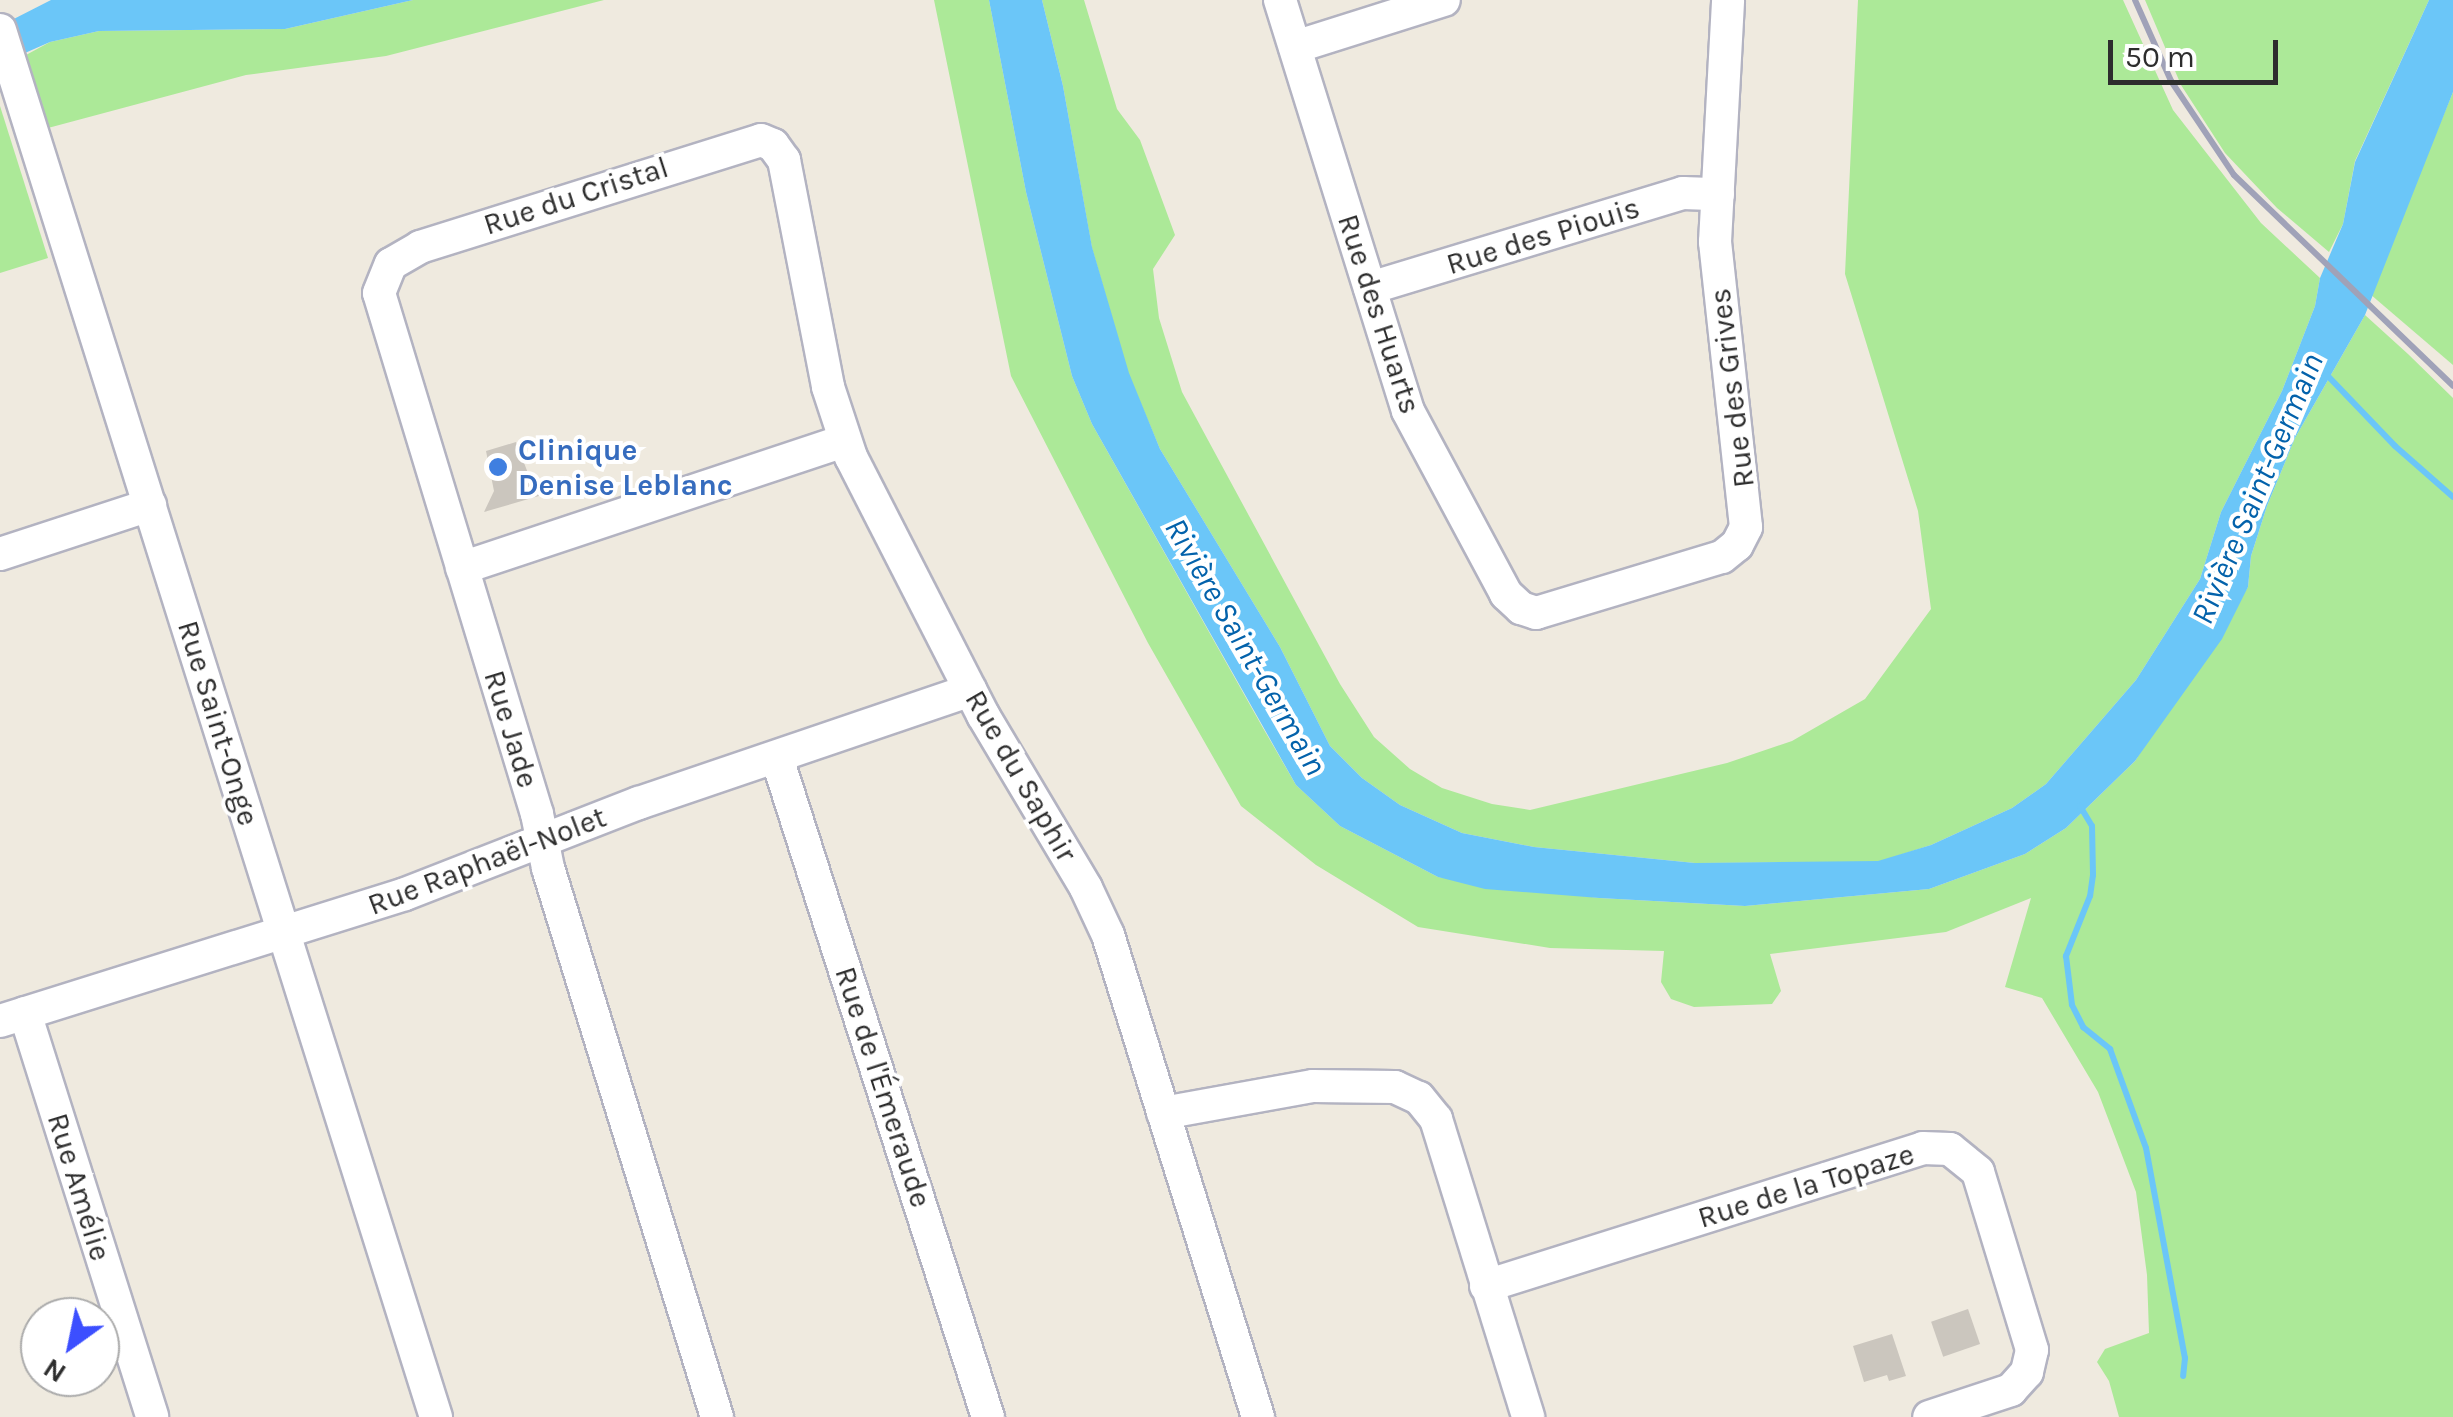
<!DOCTYPE html>
<html>
<head>
<meta charset="utf-8">
<style>
	body { margin:0 }
	#map { position:relative; width:2453px; height:1417px; overflow:hidden; background:#efeadf; font-family:Karla,sans-serif }
	div>[style] { position:absolute }
	[style*='--x'] { left:calc(var(--x)*1px); top:calc(var(--y)*1px); width:calc(var(--w)*1px); rotate:calc(var(--a)*1deg) }
	.green>* { inset:0; background:#ace998 }
	.water>* { inset:0; background:#6bc6f8 }
	.stream>* { height:6px; margin:-3px; padding:0 3px; transform-origin:3px; border-radius:3px; background:#6bc6f8 }
	.building>* { inset:0; background:#cbc6be; transform-origin:0 0 }
	.roads { filter:drop-shadow(2px 0 #b3b3c1) drop-shadow(-2px 0 #b3b3c1) drop-shadow(0 2px #b3b3c1) drop-shadow(0 -2px #b3b3c1) }
	.minor>* { height:32px; margin:-16px; padding:0 16px; transform-origin:16px; border-radius:16px; background:#fff }
	.rail>* { height:6px; margin:-3px; padding:0 3px; transform-origin:3px; border-radius:3px; background:#a0a2b8 }
	.dots>* { width:28px; height:28px; translate:-50% -50%; box-sizing:border-box; border:5px solid #fff; border-radius:50% }
	span { translate:-50% -50%; white-space:nowrap; text-align:center; line-height:1.15; -webkit-text-stroke:8px #fff; paint-order:stroke }
	.street-label { font-size:30px; color:#2d2d2d }
	.shop-label { font-size:30px; color:#366cbe; font-weight:700 }
	.left { translate:0 -50%; text-align:left }
	.water-label { font-size:32px; color:#0362ab; font-style:italic }
	.north { position:absolute; left:20px; top:1297px; width:100px; height:100px; box-sizing:border-box; background:#fff; border:2px solid #ababab; border-radius:50%; rotate:213deg; font-size:28px; font-weight:700; line-height:40px; text-align:center; color:#2d2d2d }
	.north::after { content:''; display:block; margin:auto; width:35px; height:45px; background:#3c4fff; clip-path:polygon(50% 0,100% 100%,50% 72%,0 100%) }
	.scale { position:absolute; left:2108px; top:40px; width:170px; height:45px; box-sizing:border-box; border:5px solid #2d2d2d; border-top:0; padding-left:12px; font-size:30px; line-height:35px; white-space:nowrap; color:#2d2d2d; -webkit-text-stroke:8px #fff; paint-order:stroke }
</style>
</head>
<body>
<div id="map">
	<div class="green">
		<div style="clip-path:polygon(413px 0,604px 0,386px 56px,246px 75px,48px 128px,26px 55px,50px 42px,99px 31px,285px 29px)"></div>
		<div style="clip-path:polygon(934px 0,989px 0,1026px 192px,1072px 376px,1092px 424px,1263px 728px,1296px 785px,1340px 826px,1438px 877px,1599px 898px,1745px 906px,1929px 889px,2025px 854px,2066px 828px,2135px 761px,2248px 587px,2251px 556px,2267px 506px,2295px 438px,2365px 315px,2408px 354px,2453px 398px,2453px 1417px,2119px 1417px,2109px 1381px,2097px 1362px,2105px 1349px,2149px 1333px,2147px 1275px,2136px 1192px,2098px 1092px,2042px 998px,2005px 987px,2031px 898px,1946px 932px,1770px 954px,1781px 991px,1772px 1004px,1694px 1007px,1671px 999px,1661px 982px,1664px 951px,1550px 948px,1418px 927px,1316px 865px,1241px 806px,1148px 643px,1011px 376px)"></div>
		<div style="clip-path:polygon(1042px 0,1084px 0,1117px 109px,1140px 140px,1175px 235px,1153px 269px,1159px 318px,1182px 392px,1340px 684px,1374px 737px,1410px 769px,1442px 788px,1492px 804px,1530px 810px,1727px 763px,1792px 741px,1865px 699px,1931px 609px,1918px 511px,1845px 274px,1858px 0,2123px 0,2173px 110px,2261px 223px,2320px 278px,2315px 306px,2282px 391px,2221px 512px,2200px 579px,2136px 680px,2046px 784px,2012px 808px,1931px 845px,1878px 862px,1695px 863px,1534px 847px,1462px 833px,1400px 805px,1362px 778px,1330px 746px,1280px 647px,1160px 449px,1128px 373px,1092px 248px,1063px 86px)"></div>
		<div style="clip-path:polygon(2145px 0,2429px 0,2355px 161px,2343px 224px,2329px 252px,2277px 208px,2225px 153px,2181px 85px)"></div>
		<div style="clip-path:polygon(2453px 92px,2453px 365px,2370px 294px)"></div>
		<div style="clip-path:polygon(0 106px,48px 258px,0 273px)"></div>
	</div>
	<div class="water">
		<div style="clip-path:polygon(51px 0,413px 0,285px 29px,99px 31px,50px 42px,0 64px,0 26px)"></div>
		<div style="clip-path:polygon(989px 0,1042px 0,1063px 86px,1092px 247px,1129px 373px,1160px 449px,1280px 647px,1330px 746px,1362px 778px,1400px 805px,1462px 833px,1534px 847px,1695px 863px,1878px 861px,1931px 845px,2012px 808px,2046px 784px,2136px 680px,2200px 579px,2221px 512px,2282px 391px,2315px 306px,2320px 278px,2343px 224px,2355px 162px,2429px 0,2453px 0,2453px 92px,2365px 315px,2295px 438px,2267px 506px,2251px 556px,2248px 587px,2222px 639px,2135px 761px,2066px 828px,2025px 854px,1929px 889px,1745px 906px,1599px 898px,1485px 889px,1438px 877px,1340px 826px,1296px 785px,1092px 424px,1072px 376px,1026px 192px)"></div>
	</div>
	<div class="stream">
		<div style="--x:2325;--y:373;--w:101;--a:46.2"></div>
		<div style="--x:2395;--y:446;--w:77;--a:41.3"></div>
		<div style="--x:2080;--y:806;--w:23;--a:59"></div>
		<div style="--x:2092;--y:826;--w:49;--a:88.8"></div>
		<div style="--x:2093;--y:875;--w:21;--a:98"></div>
		<div style="--x:2090;--y:896;--w:65;--a:111.8"></div>
		<div style="--x:2066;--y:956;--w:49;--a:83"></div>
		<div style="--x:2072;--y:1005;--w:25;--a:63"></div>
		<div style="--x:2083;--y:1027;--w:35;--a:39"></div>
		<div style="--x:2110;--y:1049;--w:105;--a:70"></div>
		<div style="--x:2146;--y:1148;--w:214;--a:79.5"></div>
		<div style="--x:2185;--y:1358;--w:18;--a:96"></div>
	</div>
	<div class="building">
		<div style="clip-path:polygon(516px 442px,531px 481px,549px 493px,484px 512px,494px 491px,486px 451px)"></div>
		<div style="left:1968px;top:1309px;width:37px;height:39px;rotate:71deg"></div>
		<div style="clip-path:polygon(1892px 1334px,1906px 1376px,1889px 1381px,1887px 1375px,1864px 1382px,1853px 1346px)"></div>
	</div>
	<div class="roads">
		<div class="minor">
			<div style="--x:1280;--y:0;--w:430;--a:72.7"></div>
			<div style="--x:1408;--y:411;--w:208;--a:61.8"></div>
			<div style="--x:1506;--y:594;--w:21;--a:43"></div>
			<div style="--x:1521;--y:608;--w:16;--a:18"></div>
			<div style="--x:1536;--y:613;--w:194;--a:-16.8"></div>
			<div style="--x:1722;--y:557;--w:19;--a:-39"></div>
			<div style="--x:1737;--y:545;--w:20;--a:-63"></div>
			<div style="--x:1746;--y:527;--w:287;--a:-96.2"></div>
			<div style="--x:1715;--y:242;--w:242;--a:-86.9"></div>
			<div style="--x:0;--y:30;--w:1454;--a:72.55"></div>
			<div style="--x:1295;--y:47;--w:156;--a:-17.5"></div>
			<div style="--x:1370;--y:288;--w:327;--a:-16.9"></div>
			<div style="--x:1683;--y:193;--w:35;--a:2"></div>
			<div style="--x:0;--y:554;--w:158;--a:-18.1"></div>
			<div style="--x:462;--y:568;--w:403;--a:-18.4"></div>
			<div style="--x:777;--y:758;--w:692;--a:72.25"></div>
			<div style="--x:25;--y:1013;--w:423;--a:72.5"></div>
			<div style="--x:0;--y:1021;--w:424;--a:-17.4"></div>
			<div style="--x:405;--y:894;--w:251;--a:-21.3"></div>
			<div style="--x:639;--y:803;--w:350;--a:-18.8"></div>
			<div style="--x:1163;--y:1113;--w:152;--a:-10.2"></div>
			<div style="--x:1313;--y:1086;--w:82;--a:0.7"></div>
			<div style="--x:1395;--y:1087;--w:26;--a:25"></div>
			<div style="--x:1419;--y:1098;--w:27;--a:51"></div>
			<div style="--x:1436;--y:1119;--w:312;--a:72.8"></div>
			<div style="--x:1486;--y:1286;--w:458;--a:-17.5"></div>
			<div style="--x:1923;--y:1148;--w:27;--a:2"></div>
			<div style="--x:1950;--y:1149;--w:36;--a:39"></div>
			<div style="--x:1978;--y:1172;--w:186;--a:73.1"></div>
			<div style="--x:2032;--y:1350;--w:23;--a:103"></div>
			<div style="--x:2027;--y:1372;--w:24;--a:132"></div>
			<div style="--x:2011;--y:1390;--w:86;--a:161.8"></div>
			<div style="--x:717;--y:1417;--w:574;--a:-107.11"></div>
			<div style="--x:548;--y:868;--w:55;--a:-101.5"></div>
			<div style="--x:537;--y:814;--w:544;--a:-106.87"></div>
			<div style="--x:379;--y:293;--w:31;--a:-68"></div>
			<div style="--x:391;--y:264;--w:34;--a:-30"></div>
			<div style="--x:420;--y:247;--w:357;--a:-17.4"></div>
			<div style="--x:761;--y:140;--w:13;--a:23"></div>
			<div style="--x:773;--y:145;--w:19;--a:54"></div>
			<div style="--x:784;--y:160;--w:231;--a:79"></div>
			<div style="--x:828;--y:387;--w:74;--a:71.8"></div>
			<div style="--x:851;--y:457;--w:290;--a:62.9"></div>
			<div style="--x:983;--y:715;--w:201;--a:59.2"></div>
			<div style="--x:1086;--y:888;--w:52;--a:64.9"></div>
			<div style="--x:1108;--y:935;--w:505;--a:72.71"></div>
		</div>
	</div>
	<div class="rail">
		<div style="--x:2135;--y:0;--w:89;--a:66"></div>
		<div style="--x:2171;--y:81;--w:113;--a:56.2"></div>
		<div style="--x:2234;--y:175;--w:304;--a:43.9"></div>
	</div>
	<div class="dots">
		<div style="left:498px;top:467px;background:#3f7fe0"></div>
	</div>
	<div class="street-label">
		<span style="left:576px;top:196px;rotate:-18deg">Rue du Cristal</span>
		<span style="left:1543px;top:236px;rotate:-17deg">Rue des Piouis</span>
		<span style="left:1379px;top:314px;rotate:72deg">Rue des Huarts</span>
		<span style="left:1732px;top:388px;rotate:-97deg">Rue des Grives</span>
		<span style="left:218px;top:723px;rotate:73deg">Rue Saint-Onge</span>
		<span style="left:511px;top:729px;rotate:73deg">Rue Jade</span>
		<span style="left:1021px;top:776px;rotate:60deg">Rue du Saphir</span>
		<span style="left:487px;top:861px;rotate:-21deg">Rue Raphaël-Nolet</span>
		<span style="left:883px;top:1087px;rotate:72deg">Rue de l'Émeraude</span>
		<span style="left:1806px;top:1186px;rotate:-17deg">Rue de la Topaze</span>
		<span style="left:79px;top:1187px;rotate:73deg">Rue Amélie</span>
	</div>
	<div class="shop-label">
		<span class="left" style="left:518px;top:467px">Clinique<br>Denise Leblanc</span>
	</div>
	<div class="water-label">
		<span style="left:2258px;top:489px;rotate:-67deg">Rivière Saint-Germain</span>
		<span style="left:1245px;top:647px;rotate:60deg">Rivière Saint-Germain</span>
	</div>
	<div class="north">N</div>
	<div class="scale">50 m</div>
</div>
</body>
</html>
